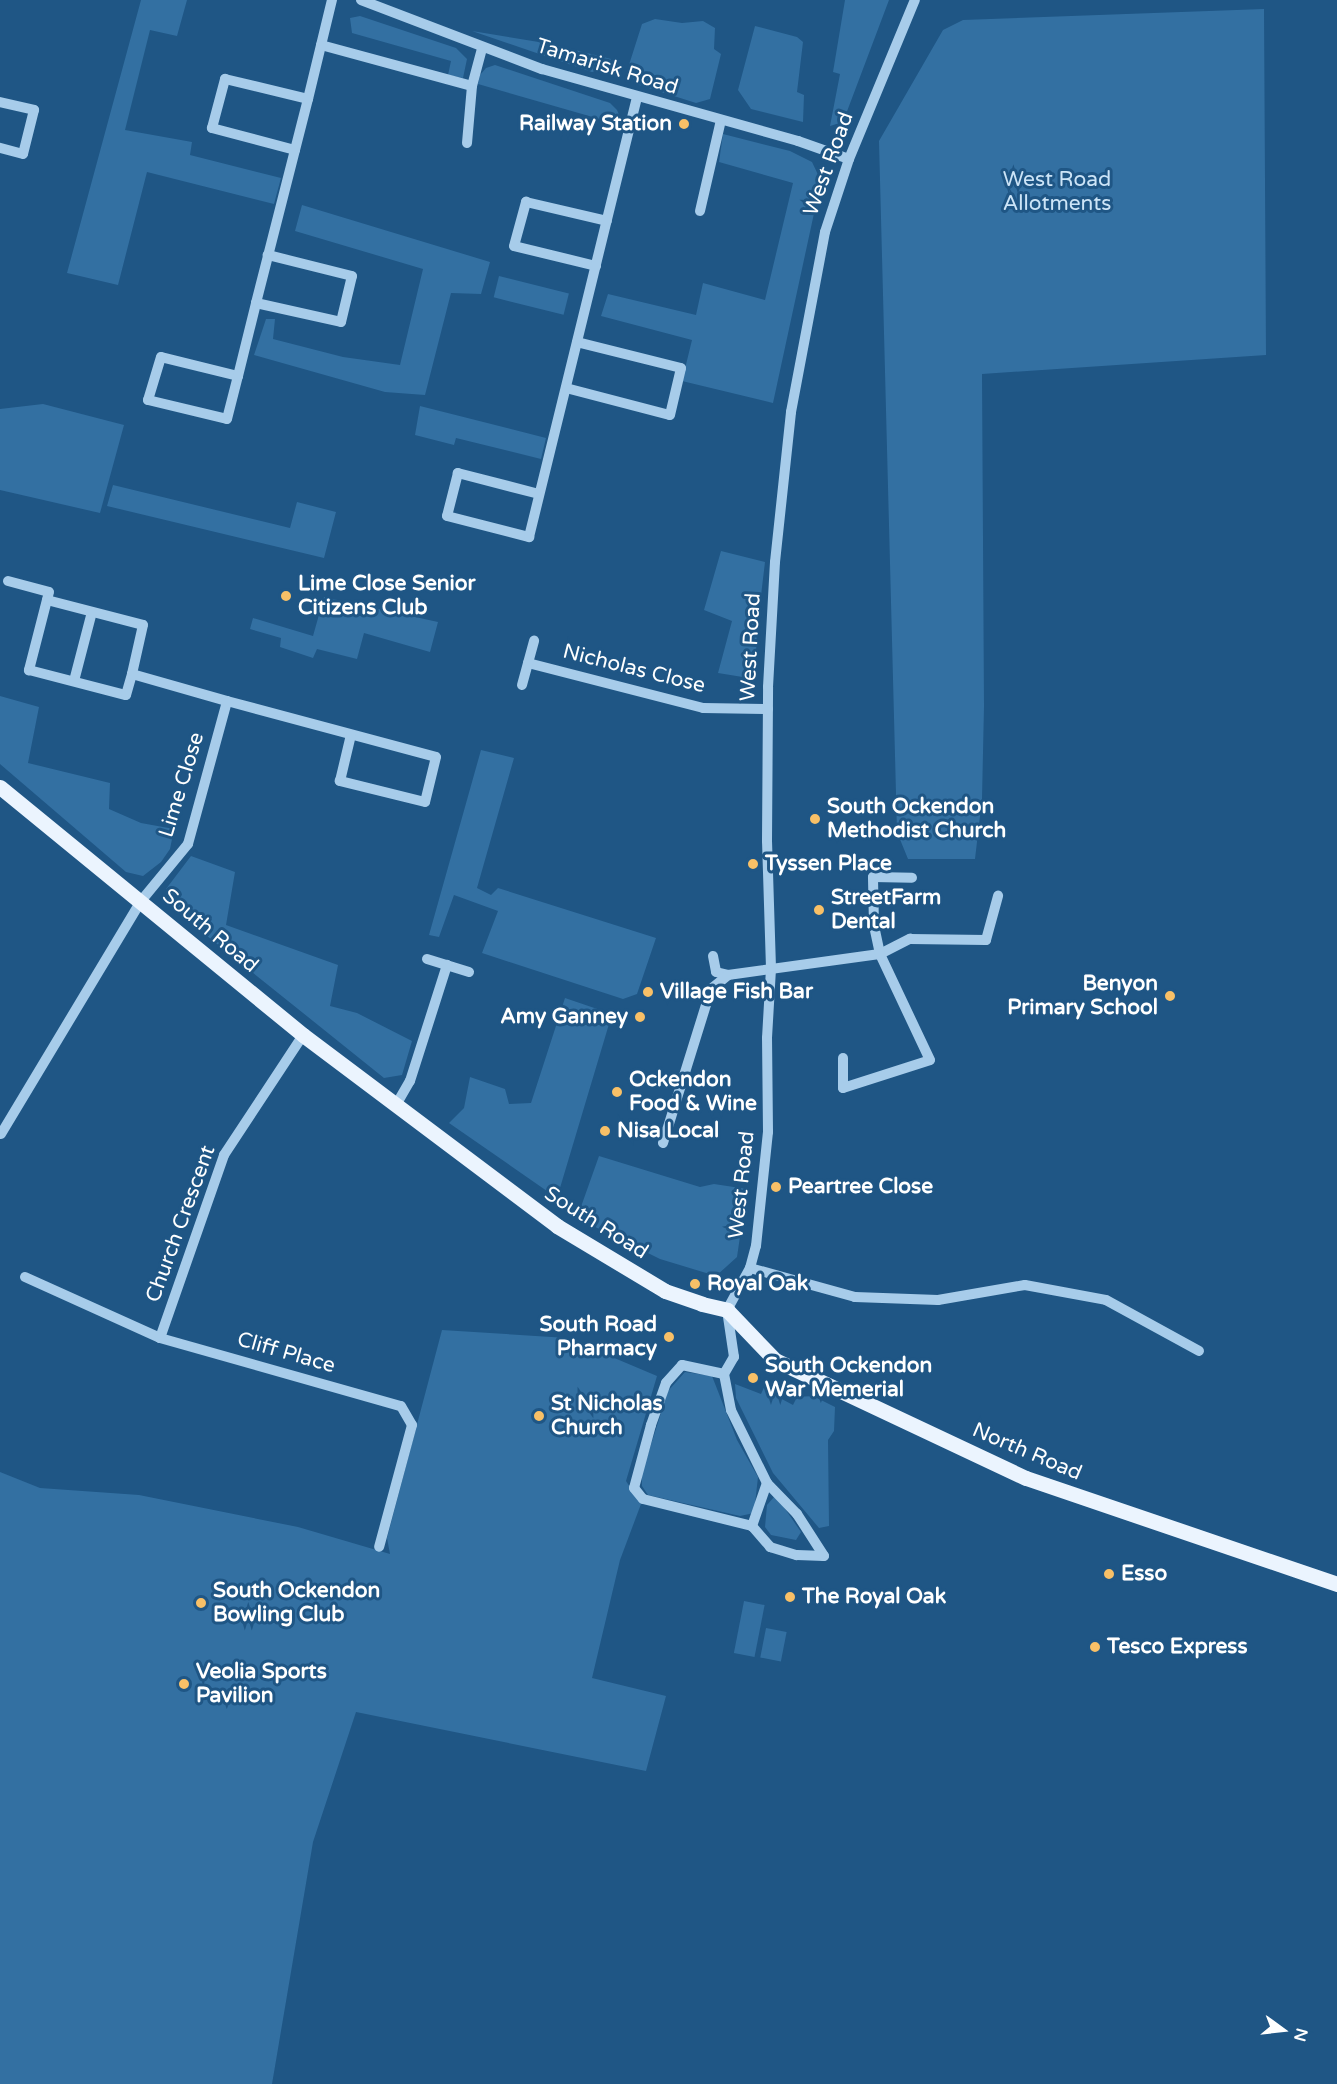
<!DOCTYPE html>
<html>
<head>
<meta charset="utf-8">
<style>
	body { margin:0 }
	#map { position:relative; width:1337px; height:2084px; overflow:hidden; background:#1f5685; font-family:"Varela Round",sans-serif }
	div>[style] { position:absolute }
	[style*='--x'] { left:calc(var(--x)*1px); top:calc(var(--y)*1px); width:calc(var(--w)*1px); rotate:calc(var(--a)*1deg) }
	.green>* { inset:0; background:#3370a2; transform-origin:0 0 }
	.minor>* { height:10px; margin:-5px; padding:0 5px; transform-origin:5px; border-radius:5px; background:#a7ccea }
	.major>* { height:15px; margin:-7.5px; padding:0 7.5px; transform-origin:7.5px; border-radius:7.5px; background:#ebf4fe }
	.dots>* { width:16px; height:16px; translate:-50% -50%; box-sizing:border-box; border:3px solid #1f5685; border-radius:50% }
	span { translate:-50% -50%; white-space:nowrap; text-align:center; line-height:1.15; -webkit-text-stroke:6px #1f5685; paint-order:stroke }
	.street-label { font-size:21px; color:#fff }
	.poi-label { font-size:21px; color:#fff; font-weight:700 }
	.right { translate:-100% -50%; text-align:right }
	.left { translate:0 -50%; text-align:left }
	.park-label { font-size:21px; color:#cce4f7 }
	.north { position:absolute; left:1253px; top:2000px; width:60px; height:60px; -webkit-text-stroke:4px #1f5685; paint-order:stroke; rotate:105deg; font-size:16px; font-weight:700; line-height:24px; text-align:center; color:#fff }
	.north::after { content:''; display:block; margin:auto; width:21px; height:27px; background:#fff; clip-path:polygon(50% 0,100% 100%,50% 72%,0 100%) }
</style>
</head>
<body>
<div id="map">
	<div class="green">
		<div style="clip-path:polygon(141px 0,187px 0,177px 36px,150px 30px,125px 130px,192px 142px,190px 155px,281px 178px,274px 204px,147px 172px,118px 285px,67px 273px)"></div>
		<div style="clip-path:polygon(845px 0,889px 0,843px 122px,830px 126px,840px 74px,833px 72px)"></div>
		<div style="clip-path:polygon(1264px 9px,1266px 355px,982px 374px,984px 706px,982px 799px,975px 859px,908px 859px,897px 832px,879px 141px,943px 30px,963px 20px)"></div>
		<div style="clip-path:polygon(360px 16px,456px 48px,467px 59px,463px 78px,448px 75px,451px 61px,352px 33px,350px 18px)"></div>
		<div style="clip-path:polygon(655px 19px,682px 23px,703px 21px,715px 28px,714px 49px,721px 54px,710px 99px,696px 103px,636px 84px,628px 68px,642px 24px)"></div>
		<div style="clip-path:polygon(755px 26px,797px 37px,803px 42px,797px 92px,804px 95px,803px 122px,751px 109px,738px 90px)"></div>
		<div style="clip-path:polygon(472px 31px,551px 44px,611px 59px,603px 69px,592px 72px)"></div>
		<div style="clip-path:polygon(495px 65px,610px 103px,617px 110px,624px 126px,478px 84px,480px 75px,486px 68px)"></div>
		<div style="clip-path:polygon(723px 134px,790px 151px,812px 162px,821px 181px,773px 403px,682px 381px,692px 340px,601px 316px,608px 294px,696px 315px,703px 283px,765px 300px,793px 183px,719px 162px)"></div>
		<div style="clip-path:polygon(302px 205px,490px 262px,481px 294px,451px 293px,425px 395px,385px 392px,254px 355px,266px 319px,275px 319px,273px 339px,343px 357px,400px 365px,423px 269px,295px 231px)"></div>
		<div style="left:499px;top:276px;width:72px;height:22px;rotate:14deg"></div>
		<div style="clip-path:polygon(43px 404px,124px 425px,100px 513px,0 490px,0 409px)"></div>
		<div style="clip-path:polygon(420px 406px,546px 438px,541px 459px,456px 438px,454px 445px,415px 435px)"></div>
		<div style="clip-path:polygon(113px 485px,290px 528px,297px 502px,336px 512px,324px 558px,107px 506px)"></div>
		<div style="clip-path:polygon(721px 551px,765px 562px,757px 629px,755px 679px,718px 673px,732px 621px,704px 610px)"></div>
		<div style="clip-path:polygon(324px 597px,438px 622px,430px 652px,364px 633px,357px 659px,317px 649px,313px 658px,280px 647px,281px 638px,250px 629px,253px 618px,313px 636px)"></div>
		<div style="clip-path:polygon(0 696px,39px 707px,28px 763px,110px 783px,109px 809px,141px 823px,174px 829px,170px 849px,161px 862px,143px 876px,126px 872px,0 764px)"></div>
		<div style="clip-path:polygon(481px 750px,514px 758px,477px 888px,491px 895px,498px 888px,656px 938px,637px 994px,623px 999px,482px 953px,498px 911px,454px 895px,439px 937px,429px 935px)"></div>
		<div style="clip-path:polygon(191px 856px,235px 872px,226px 925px,338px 965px,330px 1006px,357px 1013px,412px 1041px,402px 1075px,384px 1078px,166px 903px,166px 889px)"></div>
		<div style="clip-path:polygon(565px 998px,612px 1014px,557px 1198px,449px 1123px,464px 1108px,470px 1077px,505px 1089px,509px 1104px,531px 1103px)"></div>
		<div style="clip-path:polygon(599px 1156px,700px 1187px,714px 1184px,747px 1189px,737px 1257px,716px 1276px,660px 1259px,577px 1218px)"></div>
		<div style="clip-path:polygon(442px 1330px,567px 1338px,657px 1376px,626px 1481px,641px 1504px,620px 1560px,592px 1678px,666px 1696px,646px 1771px,356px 1712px,313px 1842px,272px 2084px,0 2084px,0 1472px,40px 1488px,139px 1495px,298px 1527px,390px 1554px,387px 1538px)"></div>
		<div style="clip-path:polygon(685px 1372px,712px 1376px,737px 1440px,758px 1477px,754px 1513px,740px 1516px,648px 1495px,642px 1486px,642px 1473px,668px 1391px)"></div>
		<div style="clip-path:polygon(767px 1381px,780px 1389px,778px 1397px,793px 1405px,797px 1397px,813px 1396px,835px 1407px,834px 1431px,828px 1440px,829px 1526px,819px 1528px,773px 1473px,736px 1398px,735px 1384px,761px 1394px)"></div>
		<div style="clip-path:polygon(774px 1497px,779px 1500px,801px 1532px,796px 1540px,771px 1535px,765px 1527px,767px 1505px)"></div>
		<div style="left:744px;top:1601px;width:21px;height:53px;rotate:11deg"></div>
		<div style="left:766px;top:1628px;width:21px;height:30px;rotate:11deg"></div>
	</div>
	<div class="minor">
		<div style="--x:361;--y:0;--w:194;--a:20.9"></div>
		<div style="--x:542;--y:69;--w:266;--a:15.7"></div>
		<div style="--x:798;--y:141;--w:54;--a:19.4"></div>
		<div style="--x:321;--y:45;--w:156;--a:15.2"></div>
		<div style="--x:0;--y:102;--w:35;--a:13"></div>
		<div style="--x:34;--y:110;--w:45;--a:104"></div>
		<div style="--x:23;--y:154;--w:24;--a:-165"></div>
		<div style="--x:467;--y:143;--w:57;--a:-85"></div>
		<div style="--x:472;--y:86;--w:39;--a:-75"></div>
		<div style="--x:295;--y:150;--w:86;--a:-165.2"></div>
		<div style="--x:212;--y:128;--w:51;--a:-75.1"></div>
		<div style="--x:225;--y:79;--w:85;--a:13.5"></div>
		<div style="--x:700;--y:211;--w:93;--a:-77"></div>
		<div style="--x:596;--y:266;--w:84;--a:-166.3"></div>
		<div style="--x:514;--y:246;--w:46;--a:-74.7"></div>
		<div style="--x:526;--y:202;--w:83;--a:13.2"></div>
		<div style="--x:256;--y:303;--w:87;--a:12.6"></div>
		<div style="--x:341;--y:322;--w:47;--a:-76.6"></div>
		<div style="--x:352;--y:276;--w:87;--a:-166"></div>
		<div style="--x:238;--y:376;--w:79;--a:-166.1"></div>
		<div style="--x:161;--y:357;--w:45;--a:106.8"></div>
		<div style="--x:148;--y:400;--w:81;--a:13.5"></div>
		<div style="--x:227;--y:419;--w:44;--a:-75.7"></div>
		<div style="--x:238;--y:376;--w:75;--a:-76.1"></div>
		<div style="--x:256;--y:303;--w:211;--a:-75.7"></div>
		<div style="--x:308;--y:99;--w:102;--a:-76.4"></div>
		<div style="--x:566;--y:388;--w:107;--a:14.6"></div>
		<div style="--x:670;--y:415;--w:48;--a:-76.8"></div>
		<div style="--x:681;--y:368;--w:107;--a:-166"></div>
		<div style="--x:539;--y:494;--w:84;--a:-165.5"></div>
		<div style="--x:458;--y:473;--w:44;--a:104.3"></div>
		<div style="--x:447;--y:516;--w:85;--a:14.4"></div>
		<div style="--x:529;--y:537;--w:452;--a:-76.2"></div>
		<div style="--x:8;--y:581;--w:42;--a:15"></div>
		<div style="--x:49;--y:592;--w:81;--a:104.4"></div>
		<div style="--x:29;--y:670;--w:100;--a:14.5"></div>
		<div style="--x:126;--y:695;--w:22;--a:-74"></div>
		<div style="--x:47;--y:600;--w:99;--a:14.6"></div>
		<div style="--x:143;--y:625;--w:50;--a:102.7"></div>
		<div style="--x:132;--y:674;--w:99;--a:15.9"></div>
		<div style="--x:528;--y:663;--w:181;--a:14.4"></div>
		<div style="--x:703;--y:708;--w:65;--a:0.9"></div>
		<div style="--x:74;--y:681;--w:71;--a:-75.4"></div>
		<div style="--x:522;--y:685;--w:46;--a:-74.7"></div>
		<div style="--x:713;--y:956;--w:16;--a:79"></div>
		<div style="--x:716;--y:972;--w:12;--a:14"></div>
		<div style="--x:728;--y:975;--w:153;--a:-7.9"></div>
		<div style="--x:880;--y:954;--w:34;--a:-27"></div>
		<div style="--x:910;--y:939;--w:76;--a:0.8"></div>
		<div style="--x:986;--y:940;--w:46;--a:-74.7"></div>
		<div style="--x:427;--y:959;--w:44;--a:17.2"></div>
		<div style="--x:843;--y:1058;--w:30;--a:90"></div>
		<div style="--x:843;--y:1088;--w:91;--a:-17.8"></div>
		<div style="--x:930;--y:1060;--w:117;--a:-115.3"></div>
		<div style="--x:880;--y:954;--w:29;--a:-102"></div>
		<div style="--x:874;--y:926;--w:49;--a:-91.2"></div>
		<div style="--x:873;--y:877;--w:39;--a:1"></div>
		<div style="--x:396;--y:1105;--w:28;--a:-60"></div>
		<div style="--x:410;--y:1081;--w:122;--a:-72.3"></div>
		<div style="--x:1;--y:1134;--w:272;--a:-59"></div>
		<div style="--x:141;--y:901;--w:74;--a:-50.5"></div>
		<div style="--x:188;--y:844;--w:148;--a:-74.7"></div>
		<div style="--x:227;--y:701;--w:216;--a:15"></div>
		<div style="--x:436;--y:757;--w:46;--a:103.7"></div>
		<div style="--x:425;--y:802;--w:88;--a:-166.1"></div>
		<div style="--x:340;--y:781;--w:47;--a:-76.6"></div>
		<div style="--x:663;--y:1143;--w:161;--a:-72.7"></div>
		<div style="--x:711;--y:989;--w:22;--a:-39"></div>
		<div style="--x:750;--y:1268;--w:109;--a:15.4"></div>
		<div style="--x:855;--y:1297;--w:83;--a:2.1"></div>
		<div style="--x:938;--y:1300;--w:88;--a:-9.8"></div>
		<div style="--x:1025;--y:1285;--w:82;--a:10.5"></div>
		<div style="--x:1106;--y:1300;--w:106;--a:28.7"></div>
		<div style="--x:25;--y:1277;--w:148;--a:24.3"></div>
		<div style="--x:160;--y:1338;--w:250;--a:15.8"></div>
		<div style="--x:401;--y:1406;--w:22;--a:60"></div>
		<div style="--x:412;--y:1425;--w:126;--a:105.1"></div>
		<div style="--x:160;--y:1338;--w:194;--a:-70.7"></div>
		<div style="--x:224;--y:1155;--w:144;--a:-56.6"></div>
		<div style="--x:724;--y:1374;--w:43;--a:-167.9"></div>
		<div style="--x:682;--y:1365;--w:24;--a:132"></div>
		<div style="--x:666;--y:1383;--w:45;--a:109.7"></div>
		<div style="--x:651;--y:1425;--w:65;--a:105.1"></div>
		<div style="--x:634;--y:1488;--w:14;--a:51"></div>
		<div style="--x:643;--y:1499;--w:112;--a:13.9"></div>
		<div style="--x:767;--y:1483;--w:46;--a:109.2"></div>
		<div style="--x:752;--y:1526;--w:28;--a:49"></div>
		<div style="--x:770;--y:1547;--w:28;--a:17"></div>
		<div style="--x:797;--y:1555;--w:27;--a:2"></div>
		<div style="--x:824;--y:1556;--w:50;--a:-122.7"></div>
		<div style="--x:797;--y:1514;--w:43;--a:-134.1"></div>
		<div style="--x:767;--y:1483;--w:81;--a:-116.3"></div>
		<div style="--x:731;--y:1410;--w:37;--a:-101"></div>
		<div style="--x:724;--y:1374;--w:20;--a:-60"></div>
		<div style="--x:734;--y:1357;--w:48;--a:-98.5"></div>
		<div style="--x:727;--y:1310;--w:48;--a:-61.3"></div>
		<div style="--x:750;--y:1268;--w:23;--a:-75"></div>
		<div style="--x:756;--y:1246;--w:115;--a:-84"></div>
		<div style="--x:768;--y:1132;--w:94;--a:-90.6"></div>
		<div style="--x:767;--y:1038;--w:70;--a:-86.7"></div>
		<div style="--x:771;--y:968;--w:127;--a:-91.8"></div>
		<div style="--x:767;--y:841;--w:154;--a:-89.6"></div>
		<div style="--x:768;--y:687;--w:125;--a:-86.8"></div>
		<div style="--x:775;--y:562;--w:151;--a:-83.9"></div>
		<div style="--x:791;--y:412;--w:183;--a:-79.3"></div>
		<div style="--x:825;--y:232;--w:77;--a:-71.8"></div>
		<div style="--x:849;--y:159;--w:172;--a:-67.5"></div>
	</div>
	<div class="major">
		<div style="--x:0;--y:787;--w:392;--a:39.3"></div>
		<div style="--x:303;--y:1035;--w:318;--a:36.9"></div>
		<div style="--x:557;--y:1226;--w:126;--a:31"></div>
		<div style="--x:665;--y:1291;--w:39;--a:19"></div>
		<div style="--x:702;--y:1304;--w:26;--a:13"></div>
		<div style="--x:727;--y:1310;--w:69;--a:46.2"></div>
		<div style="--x:775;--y:1360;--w:277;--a:25.2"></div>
		<div style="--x:1026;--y:1478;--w:329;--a:18.8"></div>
	</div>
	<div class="dots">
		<div style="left:684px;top:124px;background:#f8c067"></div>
		<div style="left:286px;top:596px;background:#f8c067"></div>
		<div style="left:815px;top:819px;background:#f8c067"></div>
		<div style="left:753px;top:864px;background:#f8c067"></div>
		<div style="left:819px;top:910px;background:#f8c067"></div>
		<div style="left:648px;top:992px;background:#f8c067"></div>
		<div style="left:1170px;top:996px;background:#f8c067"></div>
		<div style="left:640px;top:1017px;background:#f8c067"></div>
		<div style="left:617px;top:1092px;background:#f8c067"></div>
		<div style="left:605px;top:1131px;background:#f8c067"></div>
		<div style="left:776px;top:1187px;background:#f8c067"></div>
		<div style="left:695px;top:1284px;background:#f8c067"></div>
		<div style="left:669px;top:1337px;background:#f8c067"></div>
		<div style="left:753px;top:1378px;background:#f8c067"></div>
		<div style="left:539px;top:1416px;background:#f8c067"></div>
		<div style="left:1109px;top:1574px;background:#f8c067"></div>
		<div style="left:790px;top:1597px;background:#f8c067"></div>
		<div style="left:201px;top:1603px;background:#f8c067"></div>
		<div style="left:1095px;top:1647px;background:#f8c067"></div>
		<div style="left:184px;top:1684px;background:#f8c067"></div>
	</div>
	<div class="street-label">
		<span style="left:607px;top:67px;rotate:17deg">Tamarisk Road</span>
		<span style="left:829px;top:164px;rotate:-70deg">West Road</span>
		<span style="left:751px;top:647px;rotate:-87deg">West Road</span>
		<span style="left:634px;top:669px;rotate:14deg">Nicholas Close</span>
		<span style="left:182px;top:785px;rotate:-73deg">Lime Close</span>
		<span style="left:210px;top:931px;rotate:40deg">South Road</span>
		<span style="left:742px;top:1185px;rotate:-84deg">West Road</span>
		<span style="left:596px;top:1223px;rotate:32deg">South Road</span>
		<span style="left:181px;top:1224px;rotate:-70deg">Church Crescent</span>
		<span style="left:286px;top:1353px;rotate:16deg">Cliff Place</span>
		<span style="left:1027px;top:1452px;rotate:23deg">North Road</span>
	</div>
	<div class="poi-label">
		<span class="right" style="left:672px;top:124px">Railway Station</span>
		<span class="left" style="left:298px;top:596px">Lime Close Senior<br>Citizens Club</span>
		<span class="left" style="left:827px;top:819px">South Ockendon<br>Methodist Church</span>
		<span class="left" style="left:765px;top:864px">Tyssen Place</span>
		<span class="left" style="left:831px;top:910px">StreetFarm<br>Dental</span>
		<span class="right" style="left:1158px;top:996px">Benyon<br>Primary School</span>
		<span class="left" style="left:660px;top:992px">Village Fish Bar</span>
		<span class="right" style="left:628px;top:1017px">Amy Ganney</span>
		<span class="left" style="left:629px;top:1092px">Ockendon<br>Food &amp; Wine</span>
		<span class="left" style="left:617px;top:1131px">Nisa Local</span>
		<span class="left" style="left:788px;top:1187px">Peartree Close</span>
		<span class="left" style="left:707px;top:1284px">Royal Oak</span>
		<span class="right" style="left:657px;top:1337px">South Road<br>Pharmacy</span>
		<span class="left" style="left:765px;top:1378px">South Ockendon<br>War Memerial</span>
		<span class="left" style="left:551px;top:1416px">St Nicholas<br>Church</span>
		<span class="left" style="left:1121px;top:1574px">Esso</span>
		<span class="left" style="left:213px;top:1603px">South Ockendon<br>Bowling Club</span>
		<span class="left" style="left:802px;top:1597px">The Royal Oak</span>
		<span class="left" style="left:1107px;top:1647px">Tesco Express</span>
		<span class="left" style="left:196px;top:1684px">Veolia Sports<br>Pavilion</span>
	</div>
	<div class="park-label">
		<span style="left:1057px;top:192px">West Road<br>Allotments</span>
	</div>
	<div class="north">N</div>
</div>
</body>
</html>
